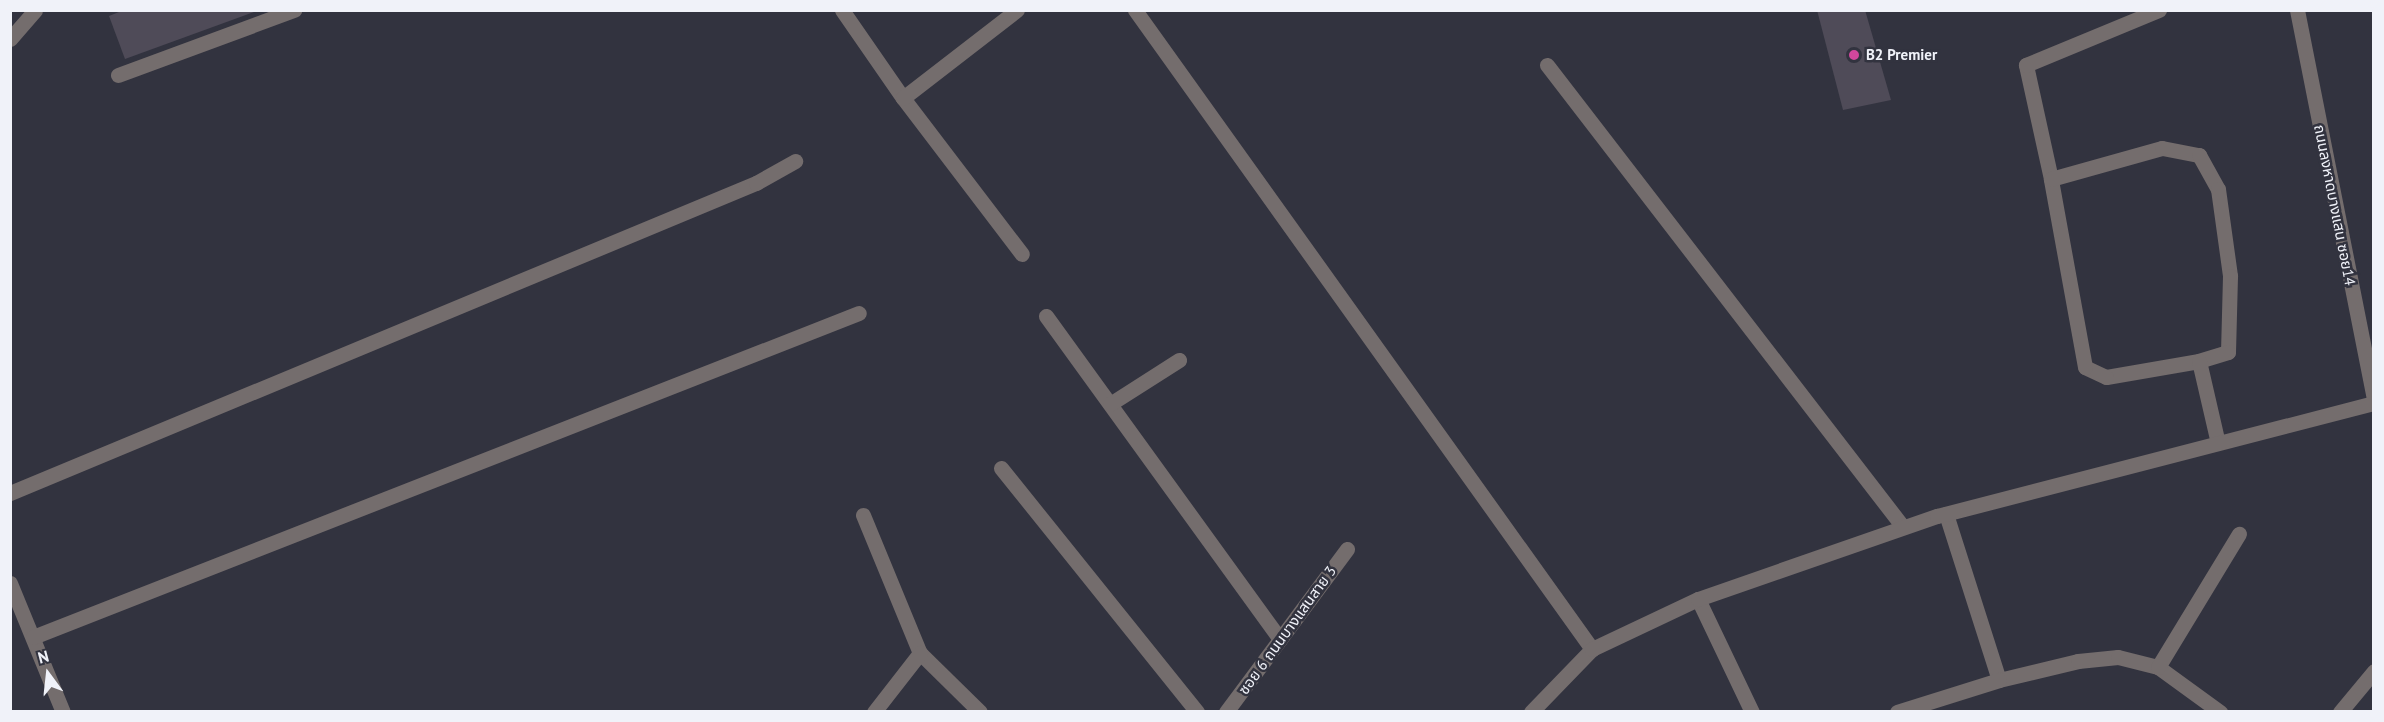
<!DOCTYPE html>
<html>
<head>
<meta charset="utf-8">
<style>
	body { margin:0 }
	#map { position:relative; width:2384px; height:722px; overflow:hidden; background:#32333f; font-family:"PT Sans","Noto Sans Thai",sans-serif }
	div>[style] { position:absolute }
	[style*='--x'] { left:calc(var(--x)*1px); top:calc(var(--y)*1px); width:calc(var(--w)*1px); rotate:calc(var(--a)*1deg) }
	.building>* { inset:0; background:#4f4b58 }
	.minor>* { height:15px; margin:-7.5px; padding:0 7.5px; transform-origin:7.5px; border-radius:7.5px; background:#746d6d }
	.dots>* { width:16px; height:16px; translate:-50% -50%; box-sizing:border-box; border:3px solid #32333f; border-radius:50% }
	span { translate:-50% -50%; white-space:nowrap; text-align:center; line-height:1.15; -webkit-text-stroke:5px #32333f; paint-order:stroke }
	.poi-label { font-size:15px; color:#f0f2f9; font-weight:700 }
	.left { translate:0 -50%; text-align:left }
	.street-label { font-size:15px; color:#f0f2f9 }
	.frame { position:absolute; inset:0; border:12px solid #f0f2f9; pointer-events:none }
	.north { position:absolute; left:18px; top:644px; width:60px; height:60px; -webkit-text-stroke:4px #32333f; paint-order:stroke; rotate:345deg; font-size:16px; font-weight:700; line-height:24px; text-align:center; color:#f0f2f9 }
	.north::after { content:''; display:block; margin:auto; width:21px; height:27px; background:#f0f2f9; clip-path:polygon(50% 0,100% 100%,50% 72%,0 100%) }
</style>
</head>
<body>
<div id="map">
	<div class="building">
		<div style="clip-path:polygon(124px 10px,257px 10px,257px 11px,125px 59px,109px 16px)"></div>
		<div style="clip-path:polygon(1817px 10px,1865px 10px,1891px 100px,1843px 110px)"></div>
	</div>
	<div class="minor">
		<div style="--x:842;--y:10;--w:107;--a:55.3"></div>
		<div style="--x:903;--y:98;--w:196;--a:52.7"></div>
		<div style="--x:1135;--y:10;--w:786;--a:54.43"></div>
		<div style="--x:2297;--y:10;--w:398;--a:78.8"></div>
		<div style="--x:10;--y:39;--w:38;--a:-49"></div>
		<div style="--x:1547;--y:65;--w:583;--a:52.38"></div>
		<div style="--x:118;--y:75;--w:188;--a:-20.3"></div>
		<div style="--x:903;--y:98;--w:144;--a:-37.7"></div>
		<div style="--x:2051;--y:179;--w:117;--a:-102.4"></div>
		<div style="--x:2026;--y:65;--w:144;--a:-22.5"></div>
		<div style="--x:1046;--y:316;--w:399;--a:54.1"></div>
		<div style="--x:2199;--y:361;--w:94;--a:170.2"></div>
		<div style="--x:2106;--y:377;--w:23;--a:-155"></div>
		<div style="--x:2085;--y:367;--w:191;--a:-100.3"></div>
		<div style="--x:2051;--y:179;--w:115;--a:-15.6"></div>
		<div style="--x:2162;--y:148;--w:38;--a:11"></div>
		<div style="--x:2199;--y:155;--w:39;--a:61"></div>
		<div style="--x:2218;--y:189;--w:88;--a:82.1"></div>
		<div style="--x:2230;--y:276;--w:76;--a:91.5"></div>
		<div style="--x:2228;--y:352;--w:30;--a:163"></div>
		<div style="--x:2199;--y:361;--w:84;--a:77"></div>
		<div style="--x:1110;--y:404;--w:82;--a:-32.5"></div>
		<div style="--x:1001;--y:468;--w:313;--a:51.2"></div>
		<div style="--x:10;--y:493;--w:808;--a:-22.57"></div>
		<div style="--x:756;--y:183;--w:45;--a:-29.4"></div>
		<div style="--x:1946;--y:514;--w:174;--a:72.3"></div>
		<div style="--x:1999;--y:680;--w:81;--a:-13.5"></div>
		<div style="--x:2078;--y:661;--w:40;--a:-5.7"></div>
		<div style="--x:2118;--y:657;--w:41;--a:14"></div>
		<div style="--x:2158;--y:667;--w:77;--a:36"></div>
		<div style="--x:863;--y:515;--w:149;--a:67.6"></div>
		<div style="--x:920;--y:653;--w:84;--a:44.5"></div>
		<div style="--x:10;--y:583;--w:139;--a:67.7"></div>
		<div style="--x:1698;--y:599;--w:125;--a:64.5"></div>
		<div style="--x:33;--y:637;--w:887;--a:-21.42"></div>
		<div style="--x:2158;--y:667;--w:156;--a:-58.7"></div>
		<div style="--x:874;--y:712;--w:75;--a:-52.1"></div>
		<div style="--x:1226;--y:712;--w:203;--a:-53.4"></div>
		<div style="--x:1531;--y:712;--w:88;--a:-45.9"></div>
		<div style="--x:1592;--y:649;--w:117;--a:-25.3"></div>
		<div style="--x:1698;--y:599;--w:253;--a:-19.2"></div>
		<div style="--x:1937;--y:516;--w:451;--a:-14.5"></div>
		<div style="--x:1897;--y:712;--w:107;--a:-17.4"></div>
		<div style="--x:2340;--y:712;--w:53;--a:-50.3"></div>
	</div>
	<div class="dots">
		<div style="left:1854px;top:55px;background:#d1479c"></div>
	</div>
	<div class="poi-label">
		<span class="left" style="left:1866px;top:55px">B2 Premier</span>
	</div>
	<div class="street-label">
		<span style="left:2335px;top:205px;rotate:79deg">ถนนลงหาดบางแสน ซอย14</span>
		<span style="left:1287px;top:630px;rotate:-54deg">ซอย 6 ถนนบางแสนสาย 3</span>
	</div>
	<div class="frame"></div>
	<div class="north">N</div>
</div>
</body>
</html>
